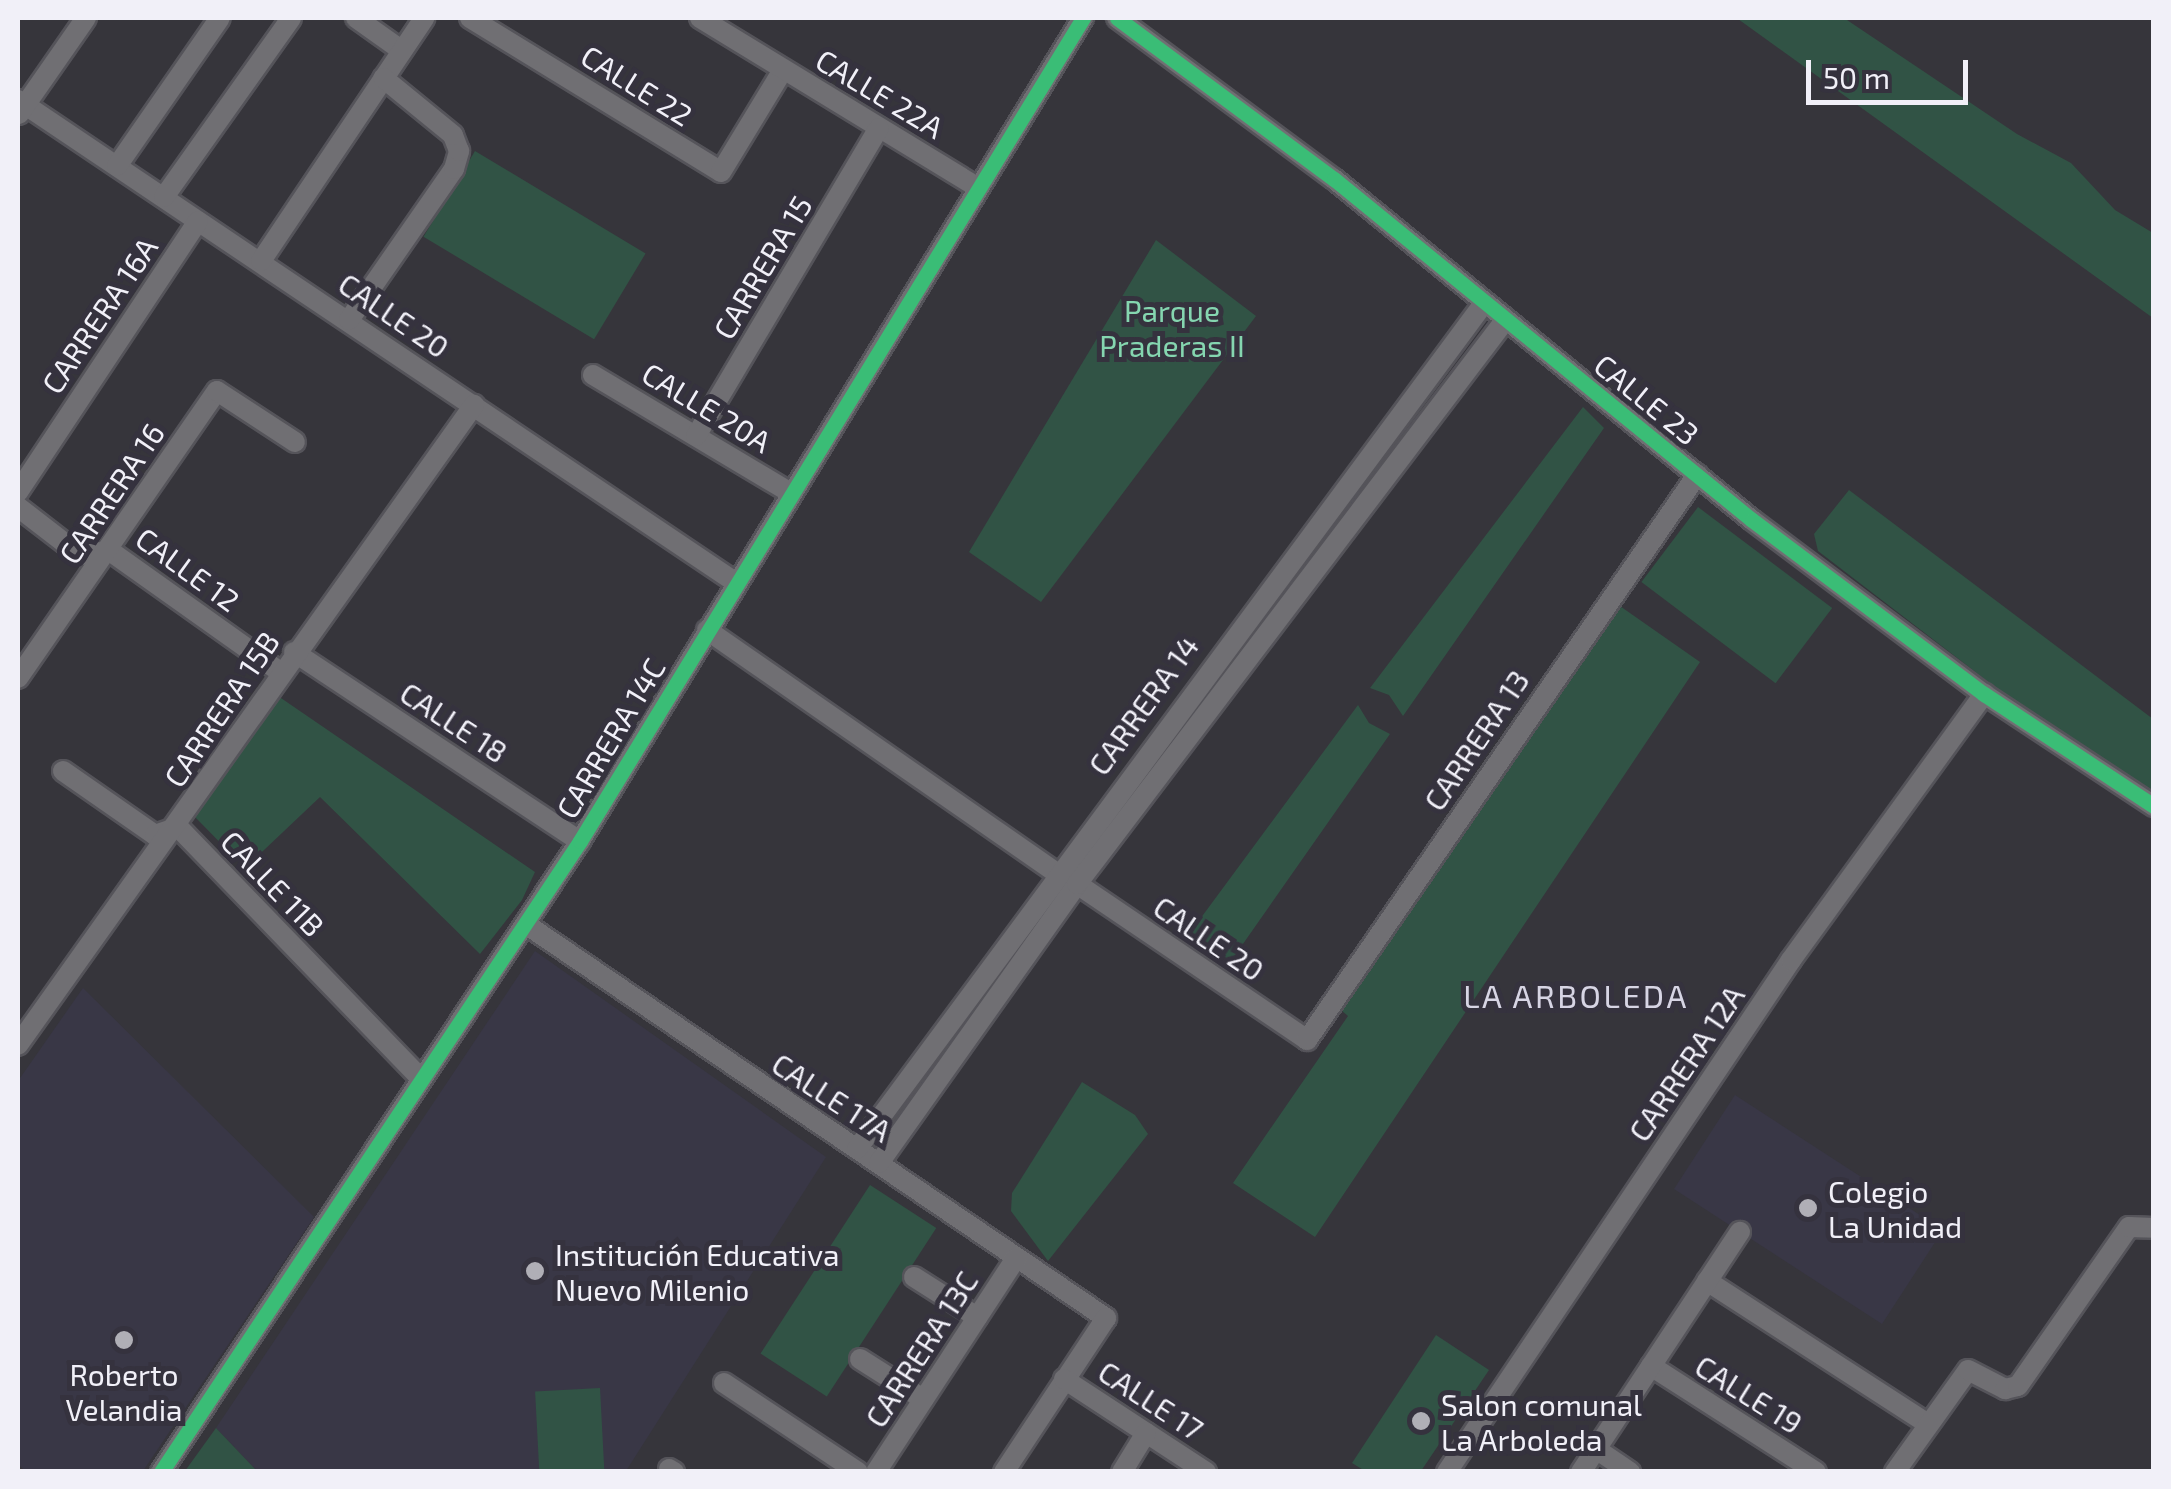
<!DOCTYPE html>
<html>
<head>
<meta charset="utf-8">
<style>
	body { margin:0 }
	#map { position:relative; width:2171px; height:1489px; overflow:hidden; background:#36353b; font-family:"Exo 2",sans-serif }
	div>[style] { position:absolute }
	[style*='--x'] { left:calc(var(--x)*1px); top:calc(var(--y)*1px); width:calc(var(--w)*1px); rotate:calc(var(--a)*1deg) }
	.built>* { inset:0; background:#393746; transform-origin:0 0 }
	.green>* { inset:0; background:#315345; transform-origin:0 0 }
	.roads { filter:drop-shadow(2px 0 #55545a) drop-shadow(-2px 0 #55545a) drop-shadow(0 2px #55545a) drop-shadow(0 -2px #55545a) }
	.street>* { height:20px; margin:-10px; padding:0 10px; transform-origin:10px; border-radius:10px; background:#706f73 }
	.cycleway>* { height:15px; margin:-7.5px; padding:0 7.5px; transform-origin:7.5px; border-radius:7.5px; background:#3abd76 }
	.dots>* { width:28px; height:28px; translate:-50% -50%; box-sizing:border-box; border:5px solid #35323e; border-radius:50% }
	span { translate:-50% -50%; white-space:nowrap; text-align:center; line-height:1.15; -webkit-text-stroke:10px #35323e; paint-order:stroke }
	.street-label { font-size:30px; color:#f1f0f8 }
	.park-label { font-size:30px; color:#85d6b0 }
	.poi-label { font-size:30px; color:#f1f0f8 }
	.left { translate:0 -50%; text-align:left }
	.neighbourhood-label { font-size:32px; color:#d7d5e4; letter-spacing:2.5px }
	.frame { position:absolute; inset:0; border:20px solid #f1f0f8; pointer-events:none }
	.scale { position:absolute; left:1806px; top:60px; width:162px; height:45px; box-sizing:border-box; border:5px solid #f1f0f8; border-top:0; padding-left:12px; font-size:30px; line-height:35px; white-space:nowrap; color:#f1f0f8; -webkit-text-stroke:8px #35323e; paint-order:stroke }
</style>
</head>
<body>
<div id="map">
	<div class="built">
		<div style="clip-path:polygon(535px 951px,826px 1157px,626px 1471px,257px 1471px,216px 1428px)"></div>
		<div style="clip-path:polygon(83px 988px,314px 1217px,143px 1471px,25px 1471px,18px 1464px,18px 1081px)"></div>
		<div style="left:1735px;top:1095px;width:248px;height:112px;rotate:33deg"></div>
	</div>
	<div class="green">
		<div style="clip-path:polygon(1844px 18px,2017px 134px,2071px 163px,2115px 210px,2153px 233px,2153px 318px,1738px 19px)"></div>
		<div style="left:475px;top:151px;width:199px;height:100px;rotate:31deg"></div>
		<div style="clip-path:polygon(1156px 240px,1256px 316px,1041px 602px,969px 552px)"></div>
		<div style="clip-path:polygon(1583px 407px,1604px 428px,1403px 716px,1389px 695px,1370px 688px)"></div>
		<div style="clip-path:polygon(1849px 490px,2153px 719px,2153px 791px,1995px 687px,1818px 551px,1814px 534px)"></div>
		<div style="left:1698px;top:507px;width:168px;height:94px;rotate:37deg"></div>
		<div style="clip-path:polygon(1617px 604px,1700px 662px,1315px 1237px,1233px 1183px,1348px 1016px,1341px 1010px)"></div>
		<div style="clip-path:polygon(278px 696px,535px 872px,522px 900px,480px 954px,320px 797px,245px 868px,195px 817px)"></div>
		<div style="clip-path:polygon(1358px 705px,1369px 723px,1390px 734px,1231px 961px,1189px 934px)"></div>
		<div style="clip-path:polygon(1082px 1082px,1135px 1115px,1148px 1134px,1048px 1261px,1011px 1211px,1012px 1193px)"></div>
		<div style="left:870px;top:1185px;width:79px;height:201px;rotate:33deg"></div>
		<div style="clip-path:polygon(1436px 1335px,1489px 1370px,1421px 1471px,1365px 1471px,1352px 1463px)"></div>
		<div style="left:600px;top:1388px;width:83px;height:65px;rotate:87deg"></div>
		<div style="clip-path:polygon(216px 1428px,257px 1471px,185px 1471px)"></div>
	</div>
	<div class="roads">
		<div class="street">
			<div style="--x:356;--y:18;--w:55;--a:35.4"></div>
			<div style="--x:470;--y:18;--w:294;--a:31.5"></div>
			<div style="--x:721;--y:172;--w:119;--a:-58.7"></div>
			<div style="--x:700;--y:18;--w:326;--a:31.4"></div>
			<div style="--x:1117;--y:18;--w:270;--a:36.6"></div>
			<div style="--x:1334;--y:179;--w:539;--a:39.21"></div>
			<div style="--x:1752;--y:520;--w:290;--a:36.9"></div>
			<div style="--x:1984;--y:694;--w:204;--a:33.4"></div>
			<div style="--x:18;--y:100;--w:864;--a:33.91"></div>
			<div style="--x:19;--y:114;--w:117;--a:-55.1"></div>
			<div style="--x:117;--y:166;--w:180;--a:-55.2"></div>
			<div style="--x:164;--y:197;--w:219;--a:-54.6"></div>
			<div style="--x:261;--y:261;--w:293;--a:-56.1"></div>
			<div style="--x:349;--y:320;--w:184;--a:-55.2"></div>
			<div style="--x:454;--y:169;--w:19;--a:-74"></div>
			<div style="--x:459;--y:151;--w:17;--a:-111"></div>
			<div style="--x:453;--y:135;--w:90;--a:-140.8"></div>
			<div style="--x:593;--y:375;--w:228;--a:30.8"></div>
			<div style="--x:696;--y:436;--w:358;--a:-59.3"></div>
			<div style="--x:18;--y:492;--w:325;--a:-56.4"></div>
			<div style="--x:18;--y:507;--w:78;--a:37.7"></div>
			<div style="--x:80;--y:555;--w:30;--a:-8"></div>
			<div style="--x:110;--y:551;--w:209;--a:35.4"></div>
			<div style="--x:707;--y:630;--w:425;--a:34.8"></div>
			<div style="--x:294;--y:652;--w:343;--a:33.5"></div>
			<div style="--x:18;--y:678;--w:349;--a:-55.3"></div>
			<div style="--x:217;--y:391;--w:93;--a:33.2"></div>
			<div style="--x:63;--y:771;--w:112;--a:34.8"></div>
			<div style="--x:155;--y:835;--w:24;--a:-19"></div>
			<div style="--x:178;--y:827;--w:349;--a:46"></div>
			<div style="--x:1077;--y:884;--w:278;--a:34.1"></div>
			<div style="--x:1307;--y:1040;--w:687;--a:-55.38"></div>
			<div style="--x:527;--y:925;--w:700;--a:34.17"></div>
			<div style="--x:1106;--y:1318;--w:185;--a:123.5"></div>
			<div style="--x:18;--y:1045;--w:786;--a:-54.53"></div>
			<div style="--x:857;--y:1149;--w:1054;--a:-53.45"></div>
			<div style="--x:879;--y:1163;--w:342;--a:-54.6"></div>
			<div style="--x:1077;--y:884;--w:709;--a:-52.79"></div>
			<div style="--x:914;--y:1277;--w:75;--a:32.4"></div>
			<div style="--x:1707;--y:1281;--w:263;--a:32.9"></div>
			<div style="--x:860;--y:1359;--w:75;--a:32.4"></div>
			<div style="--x:1651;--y:1366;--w:196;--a:32.7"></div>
			<div style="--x:1064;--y:1379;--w:170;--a:33.2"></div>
			<div style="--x:724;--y:1383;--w:161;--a:33.6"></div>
			<div style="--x:1596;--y:1449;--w:41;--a:34.1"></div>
			<div style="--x:669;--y:1469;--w:6;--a:31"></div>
			<div style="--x:161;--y:1472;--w:757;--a:-56.41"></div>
			<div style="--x:580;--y:841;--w:965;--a:-58.57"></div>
			<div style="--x:876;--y:1472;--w:256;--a:-56.8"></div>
			<div style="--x:1122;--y:1472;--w:46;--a:-58.4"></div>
			<div style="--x:1447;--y:1472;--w:617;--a:-56.1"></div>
			<div style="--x:1791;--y:960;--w:329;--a:-54"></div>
			<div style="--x:1581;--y:1472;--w:288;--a:-56.5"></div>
			<div style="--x:1895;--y:1472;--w:125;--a:-54.4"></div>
			<div style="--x:1968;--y:1370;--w:42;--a:27.2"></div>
			<div style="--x:2005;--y:1389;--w:13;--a:-13"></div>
			<div style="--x:2018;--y:1386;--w:194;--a:-55.1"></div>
			<div style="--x:2129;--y:1227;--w:25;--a:2"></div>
		</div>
	</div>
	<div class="cycleway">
		<div style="--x:1117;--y:18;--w:270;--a:36.6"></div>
		<div style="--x:1334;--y:179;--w:539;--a:39.21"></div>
		<div style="--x:1752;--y:520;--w:290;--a:36.9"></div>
		<div style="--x:1984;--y:694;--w:204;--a:33.4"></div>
		<div style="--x:161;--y:1472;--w:757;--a:-56.41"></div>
		<div style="--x:580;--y:841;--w:965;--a:-58.57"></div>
	</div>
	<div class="dots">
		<div style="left:1808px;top:1208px;background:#b0afb6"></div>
		<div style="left:535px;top:1271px;background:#b0afb6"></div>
		<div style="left:124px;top:1340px;background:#b0afb6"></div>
		<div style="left:1421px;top:1421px;background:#b0afb6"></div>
	</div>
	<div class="street-label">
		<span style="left:637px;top:85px;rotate:32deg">CALLE 22</span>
		<span style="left:880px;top:93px;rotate:31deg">CALLE 22A</span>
		<span style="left:762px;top:267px;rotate:-59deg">CARRERA 15</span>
		<span style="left:99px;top:315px;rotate:-56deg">CARRERA 16A</span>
		<span style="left:394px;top:315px;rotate:34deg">CALLE 20</span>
		<span style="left:1647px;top:399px;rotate:39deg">CALLE 23</span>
		<span style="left:707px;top:407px;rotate:31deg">CALLE 20A</span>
		<span style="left:111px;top:493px;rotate:-56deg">CARRERA 16</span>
		<span style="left:188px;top:569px;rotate:36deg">CALLE 12</span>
		<span style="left:1143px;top:705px;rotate:-54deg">CARRERA 14</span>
		<span style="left:221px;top:709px;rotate:-56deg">CARRERA 15B</span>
		<span style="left:454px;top:722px;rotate:33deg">CALLE 18</span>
		<span style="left:610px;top:738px;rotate:-59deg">CARRERA 14C</span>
		<span style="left:1476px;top:740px;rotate:-56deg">CARRERA 13</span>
		<span style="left:273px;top:883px;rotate:46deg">CALLE 11B</span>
		<span style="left:1209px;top:938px;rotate:34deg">CALLE 20</span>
		<span style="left:1686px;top:1063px;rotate:-56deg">CARRERA 12A</span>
		<span style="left:832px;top:1097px;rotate:33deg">CALLE 17A</span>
		<span style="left:921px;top:1349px;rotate:-57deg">CARRERA 13C</span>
		<span style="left:1749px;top:1394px;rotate:32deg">CALLE 19</span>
		<span style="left:1151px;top:1400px;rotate:33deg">CALLE 17</span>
	</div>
	<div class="park-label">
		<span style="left:1172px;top:327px">Parque<br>Praderas II</span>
	</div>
	<div class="poi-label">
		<span class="left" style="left:1828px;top:1208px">Colegio<br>La Unidad</span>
		<span class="left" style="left:555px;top:1271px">Institución Educativa<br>Nuevo Milenio</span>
		<span style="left:124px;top:1391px">Roberto<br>Velandia</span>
		<span class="left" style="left:1441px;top:1421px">Salon comunal<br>La Arboleda</span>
	</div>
	<div class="neighbourhood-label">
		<span style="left:1576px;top:995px">LA ARBOLEDA</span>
	</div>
	<div class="frame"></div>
	<div class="scale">50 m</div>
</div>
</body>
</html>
